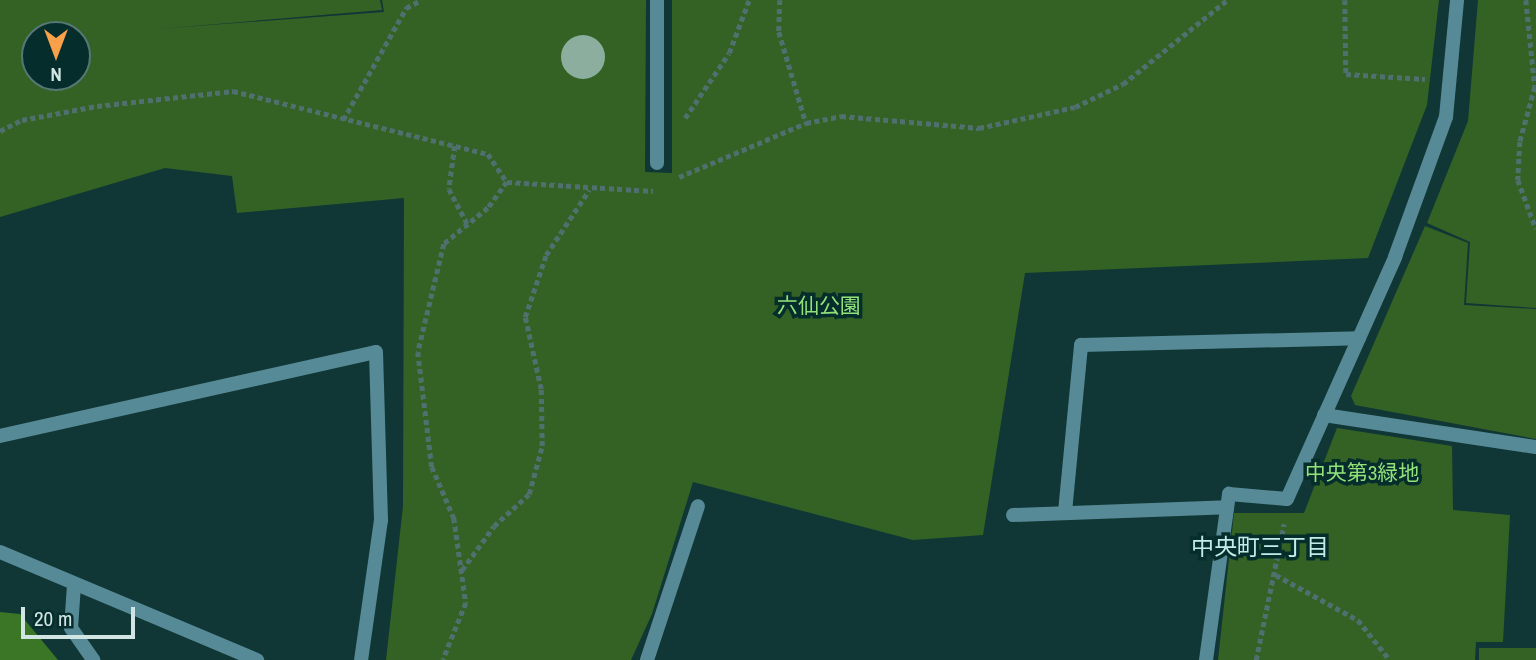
<!DOCTYPE html>
<html>
<head>
<meta charset="utf-8">
<style>
	body { margin:0 }
	#map { position:relative; width:1536px; height:660px; overflow:hidden; background:#103735; font-family:"Archivo Narrow","Noto Sans JP",sans-serif }
	div>[style] { position:absolute }
	[style*='--x'] { left:calc(var(--x)*1px); top:calc(var(--y)*1px); width:calc(var(--w)*1px); rotate:calc(var(--a)*1deg) }
	.green>* { inset:0; background:#346225; transform-origin:0 0 }
	.forest>* { inset:0; background:#3a7626 }
	.building>* { inset:0; background:#8cae9e }
	.round { border-radius:50% }
	.path>* { height:4.5px; margin-top:-2.25px; transform-origin:0; background:repeating-linear-gradient(90deg,#4f706e 0 5px,transparent 0 8.5px) }
	.service>* { height:14px; margin:-7px; padding:0 7px; transform-origin:7px; border-radius:7px; background:#578a97 }
	.minor>* { height:14px; margin:-7px; padding:0 7px; transform-origin:7px; border-radius:7px; background:#578a97 }
	span { translate:-50% -50%; white-space:nowrap; text-align:center; line-height:1.15; -webkit-text-stroke:7px #042d2b; paint-order:stroke }
	.park-label { font-size:21px; color:#92e279 }
	.neighbourhood-label { font-size:23px; color:#c2ece8 }
	.north { position:absolute; left:21px; top:21px; width:70px; height:70px; box-sizing:border-box; background:#042d2b; border:2px solid #567775; border-radius:50%; rotate:180deg; font-size:19px; font-weight:700; line-height:28px; text-align:center; color:#d1e5e3 }
	.north::after { content:''; display:block; margin:auto; width:24px; height:32px; background:#f8a14a; clip-path:polygon(50% 0,100% 100%,50% 72%,0 100%) }
	.scale { position:absolute; left:21px; top:607px; width:114px; height:32px; box-sizing:border-box; border:4px solid #d1e5e3; border-top:0; padding-left:9px; font-size:21px; line-height:24px; white-space:nowrap; color:#d1e5e3; -webkit-text-stroke:5px #042d2b; paint-order:stroke }
</style>
</head>
<body>
<div id="map">
	<div class="green">
		<div style="clip-path:polygon(evenodd,0 0,380px 0,382px 10px,157px 29px,384px 12px,382px 0,646px 0,645px 172px,672px 173px,672px 0,1439px 0,1427px 105px,1368px 258px,1025px 273px,983px 535px,913px 540px,693px 482px,652px 614px,631px 660px,386px 660px,403px 506px,404px 198px,237px 213px,232px 176px,165px 168px,0 217px,0 0,77px 35px,77px 77px,35px 77px,35px 35px,77px 35px)"></div>
		<div style="clip-path:polygon(1478px 0,1536px 0,1536px 308px,1466px 303px,1470px 242px,1427px 223px,1468px 121px)"></div>
		<div style="clip-path:polygon(1425px 226px,1468px 243px,1464px 305px,1536px 309px,1536px 439px,1355px 405px,1351px 396px)"></div>
		<div style="clip-path:polygon(1337px 428px,1452px 446px,1453px 510px,1510px 515px,1503px 642px,1476px 642px,1475px 660px,1218px 660px,1234px 513px,1304px 513px)"></div>
		<div style="left:1536px;top:648px;width:12px;height:57px;rotate:90deg"></div>
	</div>
	<div class="forest">
		<div style="clip-path:polygon(0 612px,20px 614px,58px 660px,0 660px)"></div>
	</div>
	<div class="building">
		<div class="round" style="left:561px;top:35px;width:44px;height:44px"></div>
	</div>
	<div class="path">
		<div style="--x:780;--y:0;--w:32;--a:92"></div>
		<div style="--x:779;--y:32;--w:95;--a:73.5"></div>
		<div style="--x:1345;--y:0;--w:74;--a:89.2"></div>
		<div style="--x:1346;--y:74;--w:79;--a:3.6"></div>
		<div style="--x:1526;--y:0;--w:87;--a:84.1"></div>
		<div style="--x:1535;--y:87;--w:57;--a:105.3"></div>
		<div style="--x:1520;--y:142;--w:38;--a:93"></div>
		<div style="--x:1518;--y:180;--w:52;--a:69.8"></div>
		<div style="--x:685;--y:118;--w:78;--a:-55.9"></div>
		<div style="--x:729;--y:53;--w:57;--a:-69.3"></div>
		<div style="--x:343;--y:120;--w:129;--a:-60.6"></div>
		<div style="--x:406;--y:8;--w:17;--a:-28"></div>
		<div style="--x:0;--y:131;--w:25;--a:-27"></div>
		<div style="--x:22;--y:120;--w:76;--a:-10.6"></div>
		<div style="--x:97;--y:106;--w:137;--a:-6.3"></div>
		<div style="--x:233;--y:91;--w:263;--a:13.9"></div>
		<div style="--x:488;--y:154;--w:34;--a:56"></div>
		<div style="--x:507;--y:182;--w:32;--a:126"></div>
		<div style="--x:488;--y:208;--w:57;--a:140.7"></div>
		<div style="--x:444;--y:244;--w:111;--a:103.5"></div>
		<div style="--x:418;--y:352;--w:116;--a:83.1"></div>
		<div style="--x:432;--y:467;--w:56;--a:66.7"></div>
		<div style="--x:454;--y:518;--w:86;--a:82"></div>
		<div style="--x:466;--y:603;--w:61;--a:112"></div>
		<div style="--x:455;--y:146;--w:43;--a:97.9"></div>
		<div style="--x:449;--y:189;--w:41;--a:62.2"></div>
		<div style="--x:679;--y:177;--w:138;--a:-23"></div>
		<div style="--x:806;--y:123;--w:36;--a:-11"></div>
		<div style="--x:841;--y:116;--w:139;--a:5"></div>
		<div style="--x:979;--y:128;--w:98;--a:-12.3"></div>
		<div style="--x:1075;--y:107;--w:53;--a:-25.6"></div>
		<div style="--x:1123;--y:84;--w:134;--a:-38.9"></div>
		<div style="--x:507;--y:182;--w:146;--a:3.5"></div>
		<div style="--x:462;--y:570;--w:54;--a:-54"></div>
		<div style="--x:494;--y:526;--w:47;--a:-42.4"></div>
		<div style="--x:529;--y:494;--w:50;--a:-74.8"></div>
		<div style="--x:542;--y:446;--w:57;--a:-91"></div>
		<div style="--x:541;--y:389;--w:74;--a:-102.5"></div>
		<div style="--x:525;--y:317;--w:65;--a:-71.3"></div>
		<div style="--x:546;--y:255;--w:78;--a:-56.5"></div>
		<div style="--x:1276;--y:575;--w:94;--a:28.8"></div>
		<div style="--x:1358;--y:620;--w:51;--a:51.3"></div>
		<div style="--x:1256;--y:660;--w:139;--a:-78.4"></div>
	</div>
	<div class="service">
		<div style="--x:0;--y:436;--w:385;--a:-12.6"></div>
		<div style="--x:376;--y:352;--w:168;--a:88.3"></div>
		<div style="--x:381;--y:520;--w:141;--a:98.1"></div>
	</div>
	<div class="minor">
		<div style="--x:657;--y:0;--w:163;--a:90"></div>
		<div style="--x:1324;--y:415;--w:214;--a:8.6"></div>
		<div style="--x:1065;--y:512;--w:168;--a:-84.5"></div>
		<div style="--x:1081;--y:345;--w:278;--a:-1.4"></div>
		<div style="--x:1013;--y:515;--w:214;--a:-2.1"></div>
		<div style="--x:0;--y:552;--w:279;--a:22.8"></div>
		<div style="--x:74;--y:585;--w:43;--a:94"></div>
		<div style="--x:71;--y:628;--w:39;--a:55"></div>
		<div style="--x:647;--y:660;--w:162;--a:-71.7"></div>
		<div style="--x:1206;--y:660;--w:168;--a:-82.1"></div>
		<div style="--x:1229;--y:494;--w:58;--a:4.9"></div>
		<div style="--x:1287;--y:499;--w:265;--a:-65.9"></div>
		<div style="--x:1395;--y:257;--w:149;--a:-70"></div>
		<div style="--x:1446;--y:117;--w:118;--a:-84.6"></div>
	</div>
	<div class="park-label">
		<span style="left:819px;top:306px">六仙公園</span>
		<span style="left:1362px;top:473px">中央第3緑地</span>
	</div>
	<div class="neighbourhood-label">
		<span style="left:1260px;top:547px">中央町三丁目</span>
	</div>
	<div class="north">N</div>
	<div class="scale">20 m</div>
</div>
</body>
</html>
